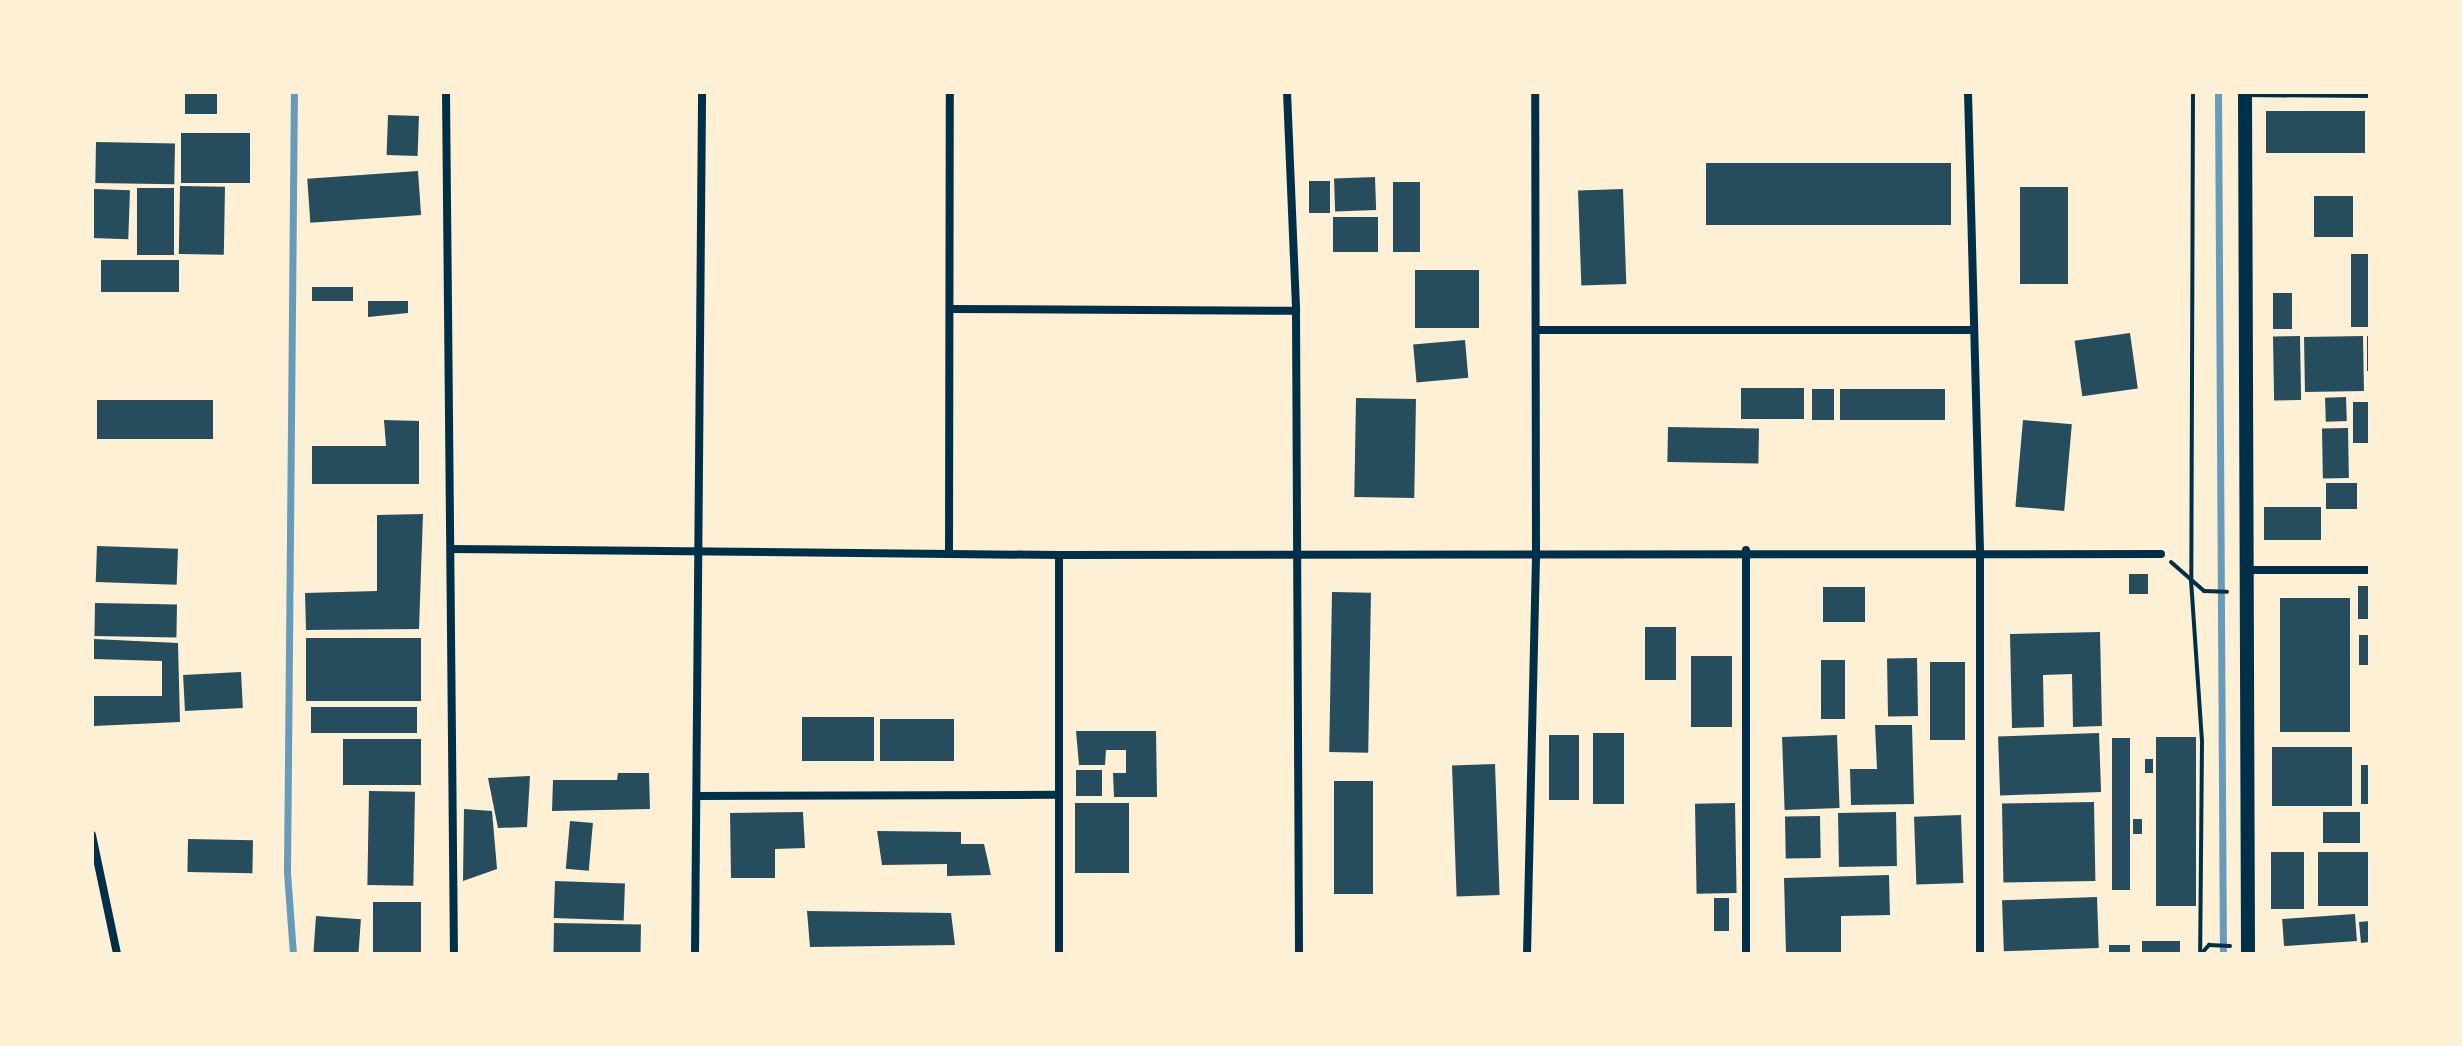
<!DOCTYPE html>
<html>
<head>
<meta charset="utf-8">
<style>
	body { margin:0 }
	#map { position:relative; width:2462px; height:1046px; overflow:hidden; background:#fdf0d5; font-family:"Alegreya Sans",sans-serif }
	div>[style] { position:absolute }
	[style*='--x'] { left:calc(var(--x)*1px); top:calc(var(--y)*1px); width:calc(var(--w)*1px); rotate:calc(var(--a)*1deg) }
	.stream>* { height:7px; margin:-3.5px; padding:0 3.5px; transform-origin:3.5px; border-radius:3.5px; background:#669bbc }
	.building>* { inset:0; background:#264d5e; transform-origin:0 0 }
	.path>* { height:4px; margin:-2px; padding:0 2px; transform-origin:2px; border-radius:2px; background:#003049 }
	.minor>* { height:8px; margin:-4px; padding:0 4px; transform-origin:4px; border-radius:4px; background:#003049 }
	.tertiary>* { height:14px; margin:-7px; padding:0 7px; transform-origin:7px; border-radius:7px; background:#003049 }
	span { translate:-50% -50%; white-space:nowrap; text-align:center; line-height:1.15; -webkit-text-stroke:6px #fdf0d5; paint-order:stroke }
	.frame { position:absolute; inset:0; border:94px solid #fdf0d5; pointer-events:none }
</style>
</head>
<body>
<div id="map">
	<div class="stream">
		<div style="--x:2218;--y:92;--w:862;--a:89.67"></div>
		<div style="--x:293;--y:954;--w:82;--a:-94.2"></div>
		<div style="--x:287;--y:872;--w:780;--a:-89.49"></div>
	</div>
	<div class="building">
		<div style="left:185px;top:92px;width:32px;height:22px"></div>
		<div style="left:2365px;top:111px;width:42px;height:99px;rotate:90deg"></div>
		<div style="left:388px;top:115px;width:31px;height:40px;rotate:2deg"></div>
		<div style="left:250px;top:133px;width:50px;height:69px;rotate:90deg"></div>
		<div style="left:96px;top:142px;width:79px;height:41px;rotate:1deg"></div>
		<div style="left:1706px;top:163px;width:245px;height:62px"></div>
		<div style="left:418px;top:171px;width:44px;height:111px;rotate:86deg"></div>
		<div style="left:1375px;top:177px;width:33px;height:41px;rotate:88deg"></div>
		<div style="left:1309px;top:181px;width:21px;height:32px"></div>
		<div style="left:1393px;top:182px;width:27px;height:70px"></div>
		<div style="left:180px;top:186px;width:45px;height:68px;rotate:1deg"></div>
		<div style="left:2020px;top:187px;width:48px;height:97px"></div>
		<div style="left:137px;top:188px;width:37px;height:67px"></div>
		<div style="left:94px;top:189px;width:36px;height:49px;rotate:2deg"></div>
		<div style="left:1623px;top:189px;width:95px;height:45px;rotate:88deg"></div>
		<div style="left:2353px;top:196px;width:41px;height:39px;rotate:90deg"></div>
		<div style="left:1378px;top:217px;width:35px;height:45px;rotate:90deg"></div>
		<div style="left:2351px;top:254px;width:19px;height:73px"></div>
		<div style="left:101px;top:260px;width:78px;height:32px"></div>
		<div style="left:1415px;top:270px;width:64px;height:58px"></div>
		<div style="left:312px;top:287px;width:41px;height:14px"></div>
		<div style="left:2273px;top:293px;width:19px;height:36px"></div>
		<div style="clip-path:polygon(368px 301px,408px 301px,408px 313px,368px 317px)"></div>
		<div style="left:2130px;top:333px;width:56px;height:56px;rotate:82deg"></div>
		<div style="left:2300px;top:336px;width:64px;height:27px;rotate:89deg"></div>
		<div style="left:2363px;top:336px;width:55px;height:59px;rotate:89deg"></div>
		<div style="left:2367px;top:336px;width:3px;height:35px"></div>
		<div style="left:1465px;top:340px;width:38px;height:52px;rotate:85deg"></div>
		<div style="left:1741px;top:388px;width:63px;height:31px"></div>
		<div style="left:1812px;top:389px;width:22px;height:31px"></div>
		<div style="left:1840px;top:389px;width:105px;height:31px"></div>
		<div style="left:2346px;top:397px;width:24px;height:21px;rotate:88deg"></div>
		<div style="left:1356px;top:398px;width:60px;height:99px;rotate:1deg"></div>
		<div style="left:97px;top:400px;width:116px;height:39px"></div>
		<div style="left:2370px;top:402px;width:41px;height:17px;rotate:90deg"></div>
		<div style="clip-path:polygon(384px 420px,419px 421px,419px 484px,312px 484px,312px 446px,386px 446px)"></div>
		<div style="left:2023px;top:420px;width:49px;height:87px;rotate:5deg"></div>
		<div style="left:1668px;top:427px;width:91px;height:35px;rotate:1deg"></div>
		<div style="left:2348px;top:428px;width:50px;height:26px;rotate:89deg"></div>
		<div style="left:2326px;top:483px;width:31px;height:26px"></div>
		<div style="left:2321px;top:507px;width:33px;height:57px;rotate:90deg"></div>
		<div style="clip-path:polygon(423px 514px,419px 629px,306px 630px,305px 593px,377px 591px,377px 515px)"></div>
		<div style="left:97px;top:546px;width:81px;height:36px;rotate:2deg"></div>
		<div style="left:2148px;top:574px;width:20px;height:19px;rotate:90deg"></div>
		<div style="left:2358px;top:586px;width:12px;height:33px"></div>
		<div style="left:1823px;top:587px;width:42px;height:35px"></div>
		<div style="left:1332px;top:592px;width:39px;height:160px;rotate:1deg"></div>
		<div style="left:2280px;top:598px;width:70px;height:134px"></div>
		<div style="left:95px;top:603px;width:82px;height:33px;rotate:1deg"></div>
		<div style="left:1645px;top:627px;width:31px;height:53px"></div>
		<div style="clip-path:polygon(2100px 632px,2102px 726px,2073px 727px,2072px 674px,2043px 675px,2044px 727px,2012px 728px,2010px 634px)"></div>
		<div style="left:2359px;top:635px;width:11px;height:30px"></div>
		<div style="left:306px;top:638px;width:115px;height:63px"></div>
		<div style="clip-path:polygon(94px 639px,178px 643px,180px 722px,94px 726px,94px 696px,162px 696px,162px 661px,94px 659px)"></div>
		<div style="left:1691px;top:656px;width:41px;height:71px"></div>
		<div style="left:1917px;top:658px;width:58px;height:30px;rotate:89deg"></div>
		<div style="left:1821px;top:660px;width:24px;height:59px"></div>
		<div style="left:1930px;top:662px;width:35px;height:78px"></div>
		<div style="left:241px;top:672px;width:36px;height:58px;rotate:87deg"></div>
		<div style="left:417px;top:707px;width:26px;height:106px;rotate:90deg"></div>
		<div style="left:802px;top:717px;width:72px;height:44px"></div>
		<div style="left:880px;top:719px;width:74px;height:42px"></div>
		<div style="clip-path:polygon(1875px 725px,1912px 725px,1914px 804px,1851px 805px,1850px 769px,1877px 769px)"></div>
		<div style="clip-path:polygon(1076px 731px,1156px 731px,1157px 797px,1114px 797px,1113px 773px,1126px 773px,1126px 750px,1106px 750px,1105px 765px,1079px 765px)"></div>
		<div style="left:1593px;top:733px;width:31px;height:71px"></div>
		<div style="left:2099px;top:733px;width:59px;height:101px;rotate:88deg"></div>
		<div style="left:1549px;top:735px;width:30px;height:65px"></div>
		<div style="left:1837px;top:735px;width:73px;height:55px;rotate:88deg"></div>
		<div style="left:2156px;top:737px;width:40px;height:169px"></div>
		<div style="left:2112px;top:738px;width:18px;height:152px"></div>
		<div style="left:343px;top:739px;width:78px;height:46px"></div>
		<div style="left:2272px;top:747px;width:80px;height:59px"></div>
		<div style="left:2145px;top:759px;width:8px;height:14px"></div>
		<div style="left:1495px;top:764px;width:131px;height:43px;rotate:88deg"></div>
		<div style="left:2361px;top:765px;width:9px;height:39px"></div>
		<div style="left:1076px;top:770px;width:26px;height:26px"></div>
		<div style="clip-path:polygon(618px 773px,649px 773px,650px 809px,552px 811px,553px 780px,617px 780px)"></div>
		<div style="clip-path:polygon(530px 776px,527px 827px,498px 828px,488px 778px)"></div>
		<div style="left:1334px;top:781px;width:39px;height:113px"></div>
		<div style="left:369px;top:791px;width:46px;height:94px;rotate:1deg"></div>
		<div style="left:2094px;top:802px;width:79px;height:92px;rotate:89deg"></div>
		<div style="left:1129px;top:803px;width:70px;height:54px;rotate:90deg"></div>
		<div style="left:1735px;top:803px;width:90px;height:40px;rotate:89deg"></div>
		<div style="clip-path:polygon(464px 809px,492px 811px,497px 869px,463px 881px)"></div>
		<div style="clip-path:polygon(803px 812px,805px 848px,775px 849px,775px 878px,731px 878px,730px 813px)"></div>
		<div style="left:1896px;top:812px;width:54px;height:58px;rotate:89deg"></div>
		<div style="left:2323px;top:812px;width:37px;height:31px"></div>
		<div style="left:1961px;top:815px;width:68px;height:47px;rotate:88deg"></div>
		<div style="left:1820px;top:816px;width:42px;height:35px;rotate:89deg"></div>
		<div style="left:2133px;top:819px;width:9px;height:15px"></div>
		<div style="left:570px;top:821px;width:23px;height:48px;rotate:5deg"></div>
		<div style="clip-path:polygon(877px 831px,961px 832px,961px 844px,984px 844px,991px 875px,947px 876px,947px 864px,882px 865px)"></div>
		<div style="left:188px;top:839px;width:65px;height:33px;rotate:1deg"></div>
		<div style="left:2271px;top:852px;width:33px;height:57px"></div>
		<div style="left:2318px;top:852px;width:52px;height:54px"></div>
		<div style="clip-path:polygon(1889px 875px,1890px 915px,1841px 916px,1841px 954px,1786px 954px,1784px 878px)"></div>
		<div style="left:555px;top:881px;width:70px;height:37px;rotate:2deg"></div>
		<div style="left:2097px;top:897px;width:51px;height:95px;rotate:88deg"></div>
		<div style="left:1714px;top:898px;width:15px;height:33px"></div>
		<div style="left:373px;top:902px;width:48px;height:52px"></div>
		<div style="clip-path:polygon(807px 911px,951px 913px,955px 945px,810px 947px)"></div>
		<div style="left:2355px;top:914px;width:27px;height:73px;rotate:86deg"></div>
		<div style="left:316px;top:916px;width:45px;height:38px;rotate:4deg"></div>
		<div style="clip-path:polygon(2370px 921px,2370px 942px,2361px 943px,2359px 922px)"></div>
		<div style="left:554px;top:923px;width:87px;height:31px;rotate:1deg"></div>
		<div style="left:2180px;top:941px;width:13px;height:38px;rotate:90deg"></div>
		<div style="left:2109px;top:945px;width:21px;height:9px"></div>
	</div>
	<div class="path">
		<div style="--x:2193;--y:92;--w:488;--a:90.2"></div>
		<div style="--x:2191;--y:580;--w:161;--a:86.1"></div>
		<div style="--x:2202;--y:741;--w:213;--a:90.5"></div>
		<div style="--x:2171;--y:562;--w:44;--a:41.3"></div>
		<div style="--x:2204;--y:591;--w:23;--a:2"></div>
		<div style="--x:2202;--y:953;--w:11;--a:-49"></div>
		<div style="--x:2209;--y:945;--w:21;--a:3"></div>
	</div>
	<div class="minor">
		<div style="--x:446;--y:92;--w:862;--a:89.47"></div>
		<div style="--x:1287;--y:92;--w:219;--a:87.6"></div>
		<div style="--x:1296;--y:311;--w:643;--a:89.73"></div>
		<div style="--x:1968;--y:92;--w:461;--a:88.5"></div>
		<div style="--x:1980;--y:553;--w:401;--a:90"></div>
		<div style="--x:2245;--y:93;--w:125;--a:0.5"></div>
		<div style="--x:951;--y:309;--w:345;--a:0.3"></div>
		<div style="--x:1536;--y:330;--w:435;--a:0"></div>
		<div style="--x:451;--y:549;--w:608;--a:0.57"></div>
		<div style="--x:1059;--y:555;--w:1102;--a:-0.05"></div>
		<div style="--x:1746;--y:550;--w:404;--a:90"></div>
		<div style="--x:949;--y:553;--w:461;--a:-89.9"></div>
		<div style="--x:1059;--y:555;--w:399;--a:90"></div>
		<div style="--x:2250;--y:570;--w:120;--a:0"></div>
		<div style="--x:697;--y:796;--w:361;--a:-0.2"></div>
		<div style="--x:92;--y:835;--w:122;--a:78.1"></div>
		<div style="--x:695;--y:954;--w:862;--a:-89.53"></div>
		<div style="--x:1527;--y:954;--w:402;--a:-88.7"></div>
		<div style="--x:1536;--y:552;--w:460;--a:-90.1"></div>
	</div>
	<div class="tertiary">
		<div style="--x:2245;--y:92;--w:862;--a:89.8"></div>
	</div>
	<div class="frame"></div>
</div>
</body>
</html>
